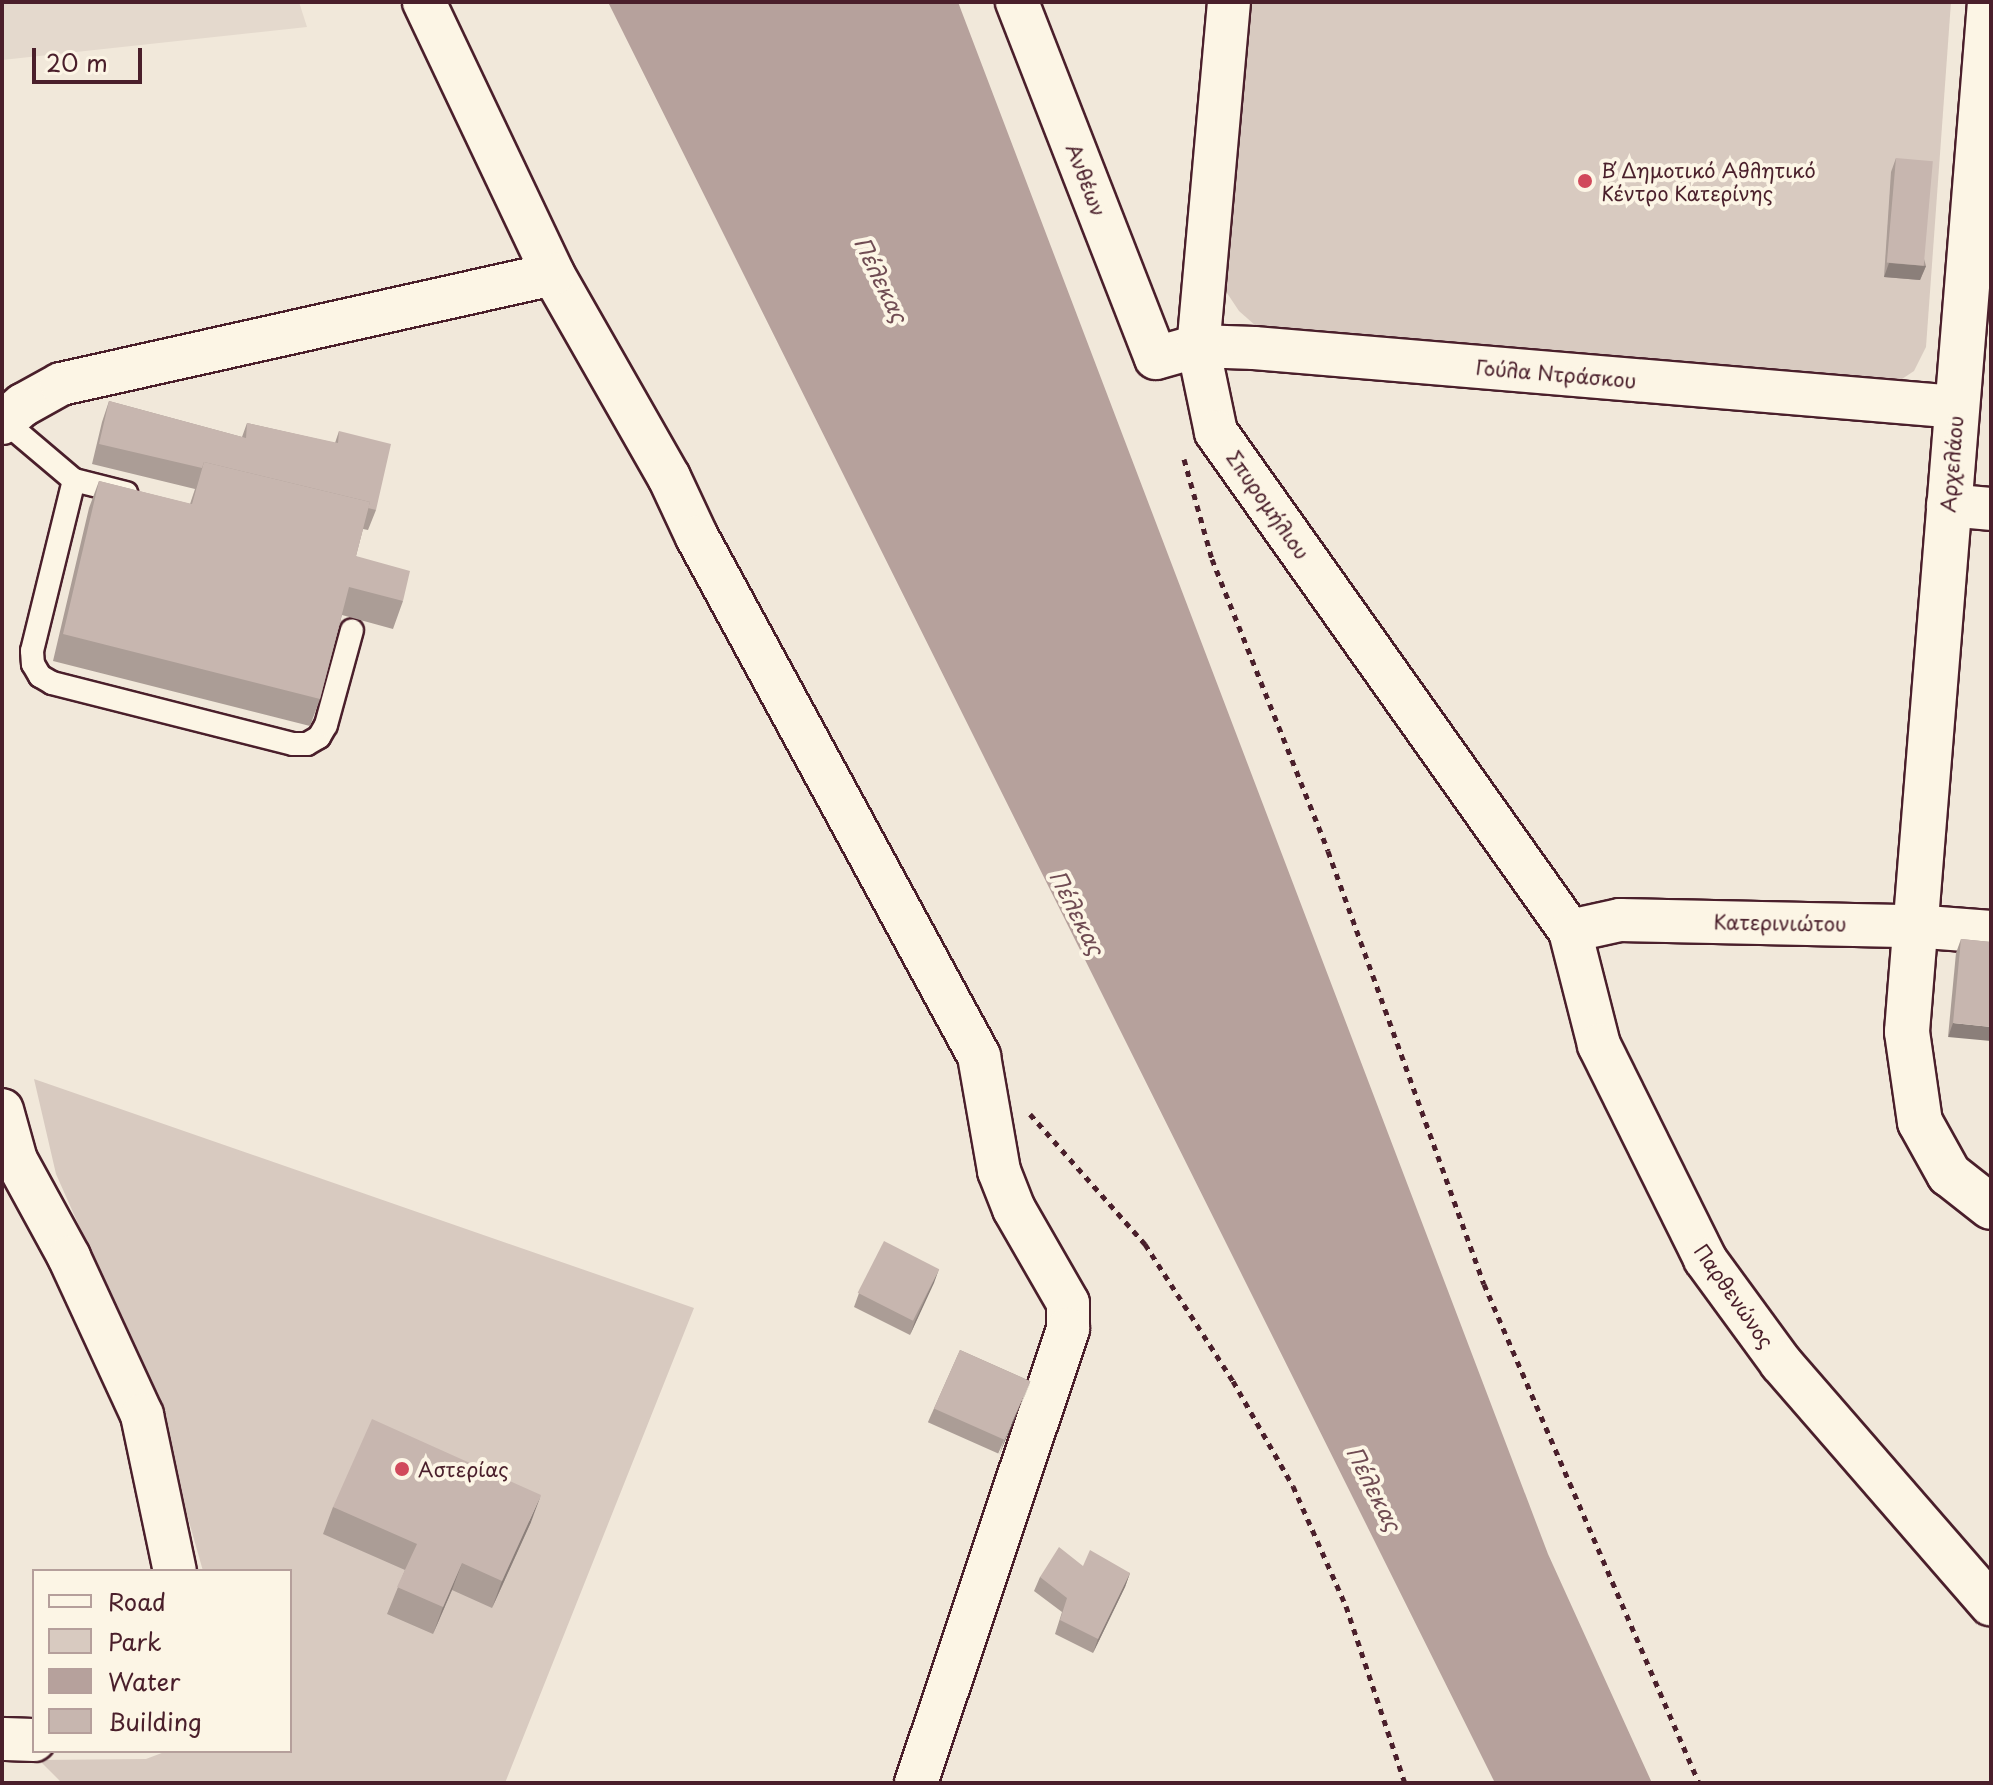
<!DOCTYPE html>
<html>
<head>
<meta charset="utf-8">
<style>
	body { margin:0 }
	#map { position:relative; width:1993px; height:1785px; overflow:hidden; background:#f1e8da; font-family:"Playpen Sans",sans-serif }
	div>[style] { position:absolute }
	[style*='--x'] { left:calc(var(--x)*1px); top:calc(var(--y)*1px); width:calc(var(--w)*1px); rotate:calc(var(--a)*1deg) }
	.built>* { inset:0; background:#e4d9cd }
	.green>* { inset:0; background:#d8cac0 }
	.water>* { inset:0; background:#b6a19c }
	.path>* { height:5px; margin-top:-2.5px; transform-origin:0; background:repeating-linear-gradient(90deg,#4a1f2b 0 6px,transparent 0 12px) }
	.roads { filter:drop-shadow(2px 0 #4a1f2b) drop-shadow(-2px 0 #4a1f2b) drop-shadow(0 2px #4a1f2b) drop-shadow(0 -2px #4a1f2b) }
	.lane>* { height:22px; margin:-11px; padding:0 11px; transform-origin:11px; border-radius:11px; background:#fcf5e5 }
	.street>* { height:42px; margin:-21px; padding:0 21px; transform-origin:21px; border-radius:21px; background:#fcf5e5 }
	.secondary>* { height:44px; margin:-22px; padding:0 22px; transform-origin:22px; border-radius:22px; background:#fcf5e5 }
	.wall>* { inset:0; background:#ab9d96; transform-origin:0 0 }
	.shaded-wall>* { inset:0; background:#8b7f7a }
	.building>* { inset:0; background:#c7b6af; transform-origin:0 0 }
	.dots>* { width:22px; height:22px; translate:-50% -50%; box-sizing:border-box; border:4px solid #fcf5e5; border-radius:50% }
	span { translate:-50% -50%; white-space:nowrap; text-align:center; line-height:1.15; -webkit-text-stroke:8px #fcf5e5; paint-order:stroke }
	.poi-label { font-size:20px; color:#4a1f2b }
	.left { translate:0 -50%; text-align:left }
	.street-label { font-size:20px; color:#4a1f2b }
	.water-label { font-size:22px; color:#704c53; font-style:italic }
	.frame { position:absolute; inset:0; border:4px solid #4a1f2b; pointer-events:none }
	.legend { position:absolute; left:32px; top:1569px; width:260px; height:184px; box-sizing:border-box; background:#fcf5e5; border:2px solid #b59f9b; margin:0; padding:10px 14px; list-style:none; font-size:24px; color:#4a1f2b }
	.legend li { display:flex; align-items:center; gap:16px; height:40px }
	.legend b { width:40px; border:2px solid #b59f9b }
	.scale { position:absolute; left:32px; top:48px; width:110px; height:36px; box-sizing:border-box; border:4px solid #4a1f2b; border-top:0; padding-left:10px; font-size:24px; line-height:28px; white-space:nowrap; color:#4a1f2b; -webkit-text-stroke:6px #fcf5e5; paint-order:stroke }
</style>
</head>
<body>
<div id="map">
	<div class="built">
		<div style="clip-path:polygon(2px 2px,299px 2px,307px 27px,2px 60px)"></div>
	</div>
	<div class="green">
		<div style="clip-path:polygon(1247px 2px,1951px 2px,1926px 347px,1914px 371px,1893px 385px,1265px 334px,1239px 311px,1223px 287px)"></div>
		<div style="clip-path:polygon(34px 1079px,694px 1308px,505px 1783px,62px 1783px,39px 1760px,146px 1759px,167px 1751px,290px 1751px,290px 1571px,203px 1571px,151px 1388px,56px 1174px)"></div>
	</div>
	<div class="water">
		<div style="clip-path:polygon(608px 2px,958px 2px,1548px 1554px,1652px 1783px,1495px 1783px)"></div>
	</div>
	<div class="path">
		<div style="--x:1184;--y:459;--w:104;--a:74.4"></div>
		<div style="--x:1212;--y:559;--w:314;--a:68.3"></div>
		<div style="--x:1328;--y:851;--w:460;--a:70.2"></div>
		<div style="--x:1484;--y:1284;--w:543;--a:66.69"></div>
		<div style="--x:1030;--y:1114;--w:174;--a:48.5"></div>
		<div style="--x:1145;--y:1244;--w:163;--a:57.3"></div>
		<div style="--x:1233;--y:1381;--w:121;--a:60.3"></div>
		<div style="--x:1293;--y:1486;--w:131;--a:66.2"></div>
		<div style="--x:1346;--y:1606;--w:187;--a:71.6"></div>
	</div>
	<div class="roads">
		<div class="lane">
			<div style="--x:3;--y:420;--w:93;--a:40.2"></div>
			<div style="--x:74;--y:480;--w:54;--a:14"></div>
			<div style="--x:74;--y:480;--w:176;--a:103.8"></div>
			<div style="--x:32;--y:651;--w:13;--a:86"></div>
			<div style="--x:33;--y:664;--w:14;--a:60"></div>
			<div style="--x:40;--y:676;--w:14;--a:30"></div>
			<div style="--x:52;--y:683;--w:249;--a:14.2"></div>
			<div style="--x:293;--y:744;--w:14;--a:0"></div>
			<div style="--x:307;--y:744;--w:14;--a:-30"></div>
			<div style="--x:319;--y:737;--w:14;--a:-60"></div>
			<div style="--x:326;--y:725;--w:98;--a:-74.7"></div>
		</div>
		<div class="street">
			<div style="--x:424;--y:2;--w:301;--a:64.6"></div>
			<div style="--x:553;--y:274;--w:234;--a:60.3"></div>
			<div style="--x:669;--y:477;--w:66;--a:65"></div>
			<div style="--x:697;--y:537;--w:591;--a:61.48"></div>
			<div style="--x:979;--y:1056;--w:117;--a:80.1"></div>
			<div style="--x:999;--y:1171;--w:41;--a:68.5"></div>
			<div style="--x:1014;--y:1209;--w:108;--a:60.1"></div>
			<div style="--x:1068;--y:1303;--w:26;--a:90"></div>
			<div style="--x:1068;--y:1329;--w:479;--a:108.5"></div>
			<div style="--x:1017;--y:2;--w:382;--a:68.7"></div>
			<div style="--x:1156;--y:358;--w:44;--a:-15.9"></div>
			<div style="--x:1198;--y:346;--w:56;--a:2"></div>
			<div style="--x:1254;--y:348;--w:704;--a:4.8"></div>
			<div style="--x:1229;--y:2;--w:345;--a:95.1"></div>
			<div style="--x:1198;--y:346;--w:88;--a:78.2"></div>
			<div style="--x:1216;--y:432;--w:612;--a:54.65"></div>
			<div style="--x:1570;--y:931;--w:118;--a:75.7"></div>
			<div style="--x:1599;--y:1045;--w:239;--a:63.6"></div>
			<div style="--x:1705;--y:1259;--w:129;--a:53.8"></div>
			<div style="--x:1781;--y:1363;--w:320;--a:49"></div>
			<div style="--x:2;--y:423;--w:28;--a:-41"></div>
			<div style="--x:23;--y:405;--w:43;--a:-28.9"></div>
			<div style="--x:61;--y:384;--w:504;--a:-12.6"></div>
			<div style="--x:1948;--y:505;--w:43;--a:5.3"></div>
			<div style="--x:1570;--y:931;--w:51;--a:-12.4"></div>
			<div style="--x:1620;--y:920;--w:293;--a:1.2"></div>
			<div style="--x:1913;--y:926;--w:78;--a:4.4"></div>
			<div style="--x:2;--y:1110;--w:52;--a:74.4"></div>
			<div style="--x:16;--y:1160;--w:111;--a:61.3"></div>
			<div style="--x:69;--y:1257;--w:174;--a:65.2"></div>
			<div style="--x:142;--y:1415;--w:159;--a:78.1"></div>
			<div style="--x:2;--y:1739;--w:32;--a:2"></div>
		</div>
		<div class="secondary">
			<div style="--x:1990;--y:2;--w:1033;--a:94.61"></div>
			<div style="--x:1907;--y:1032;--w:91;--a:81.8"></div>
			<div style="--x:1920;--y:1122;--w:60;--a:60.9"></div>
			<div style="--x:1949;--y:1174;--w:53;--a:38.2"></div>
		</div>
	</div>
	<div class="wall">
		<div style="clip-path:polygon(1896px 158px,1926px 266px,1920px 280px,1884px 277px,1891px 172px)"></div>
		<div style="clip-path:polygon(109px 401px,242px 437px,247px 423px,335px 443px,339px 431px,376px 510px,368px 530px,363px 529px,356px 556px,403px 601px,393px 629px,342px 615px,320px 699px,310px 726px,53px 661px,89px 508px,99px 481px,190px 504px,195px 489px,92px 464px,102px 422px)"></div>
		<div style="clip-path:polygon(1961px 939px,1991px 942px,1948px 1037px,1956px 953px)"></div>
		<div style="clip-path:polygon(939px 1269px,910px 1335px,854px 1307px,859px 1293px)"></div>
		<div style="left:960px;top:1350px;width:77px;height:79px;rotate:24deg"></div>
		<div style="clip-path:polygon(333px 1507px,531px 1522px,492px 1608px,452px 1590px,433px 1634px,387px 1614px,405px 1570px,323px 1534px)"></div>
		<div style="clip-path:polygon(1083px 1566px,1130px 1573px,1125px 1587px,1093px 1653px,1055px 1634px,1062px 1612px,1034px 1591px,1040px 1577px)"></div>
	</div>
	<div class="shaded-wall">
		<div style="clip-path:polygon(1889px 263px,1926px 266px,1920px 280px,1884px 277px)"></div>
		<div style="clip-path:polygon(1953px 1023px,1991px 1027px,1991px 1041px,1948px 1037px)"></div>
		<div style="clip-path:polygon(939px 1269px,934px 1283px,910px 1335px,915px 1321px)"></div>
		<div style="clip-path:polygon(1031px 1381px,1025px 1395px,999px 1455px,1004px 1441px)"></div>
		<div style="clip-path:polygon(541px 1495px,531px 1522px,492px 1608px,502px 1581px)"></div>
		<div style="clip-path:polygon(462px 1563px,452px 1590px,433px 1634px,443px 1607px)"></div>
		<div style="clip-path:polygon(1130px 1573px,1125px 1587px,1093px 1653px,1098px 1639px)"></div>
	</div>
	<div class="building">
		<div style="left:1896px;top:158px;width:37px;height:105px;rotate:5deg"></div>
		<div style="clip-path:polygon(109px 401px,246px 438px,247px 423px,338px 443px,339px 431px,391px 444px,376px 510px,368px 508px,370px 502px,204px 462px,202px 468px,99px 444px)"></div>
		<div style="clip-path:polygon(204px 462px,370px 502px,356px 556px,410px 571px,403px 601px,349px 587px,320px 699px,63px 634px,99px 481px,192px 504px)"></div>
		<div style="clip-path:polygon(1961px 939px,1991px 942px,1991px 1027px,1953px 1023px)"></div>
		<div style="left:884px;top:1241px;width:62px;height:58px;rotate:27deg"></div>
		<div style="left:960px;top:1350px;width:77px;height:64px;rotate:24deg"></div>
		<div style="clip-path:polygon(372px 1419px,541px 1495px,502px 1581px,462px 1563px,443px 1607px,397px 1587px,417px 1544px,333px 1507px)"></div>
		<div style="clip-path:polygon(1059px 1547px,1083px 1566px,1090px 1550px,1130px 1573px,1098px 1639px,1060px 1620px,1067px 1598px,1040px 1577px)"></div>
	</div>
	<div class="dots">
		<div style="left:1585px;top:181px;background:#d1495b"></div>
		<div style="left:402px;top:1469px;background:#d1495b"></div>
	</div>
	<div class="poi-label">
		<span class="left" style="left:1601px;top:182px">Β΄ Δημοτικό Αθλητικό<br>Κέντρο Κατερίνης</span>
		<span class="left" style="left:418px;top:1469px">Αστερίας</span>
	</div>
	<div class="street-label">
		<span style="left:1086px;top:180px;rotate:69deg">Ανθέων</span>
		<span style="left:1556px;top:374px;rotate:5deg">Γούλα Ντράσκου</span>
		<span style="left:1952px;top:464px;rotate:-85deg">Αρχελάου</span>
		<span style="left:1268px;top:505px;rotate:55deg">Σπυρομήλιου</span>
		<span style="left:1780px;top:923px;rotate:1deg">Κατερινιώτου</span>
		<span style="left:1734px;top:1296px;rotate:55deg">Παρθενώνος</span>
	</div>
	<div class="water-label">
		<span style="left:882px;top:279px;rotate:64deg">Πέλεκας</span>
		<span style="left:1078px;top:912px;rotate:63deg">Πέλεκας</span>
		<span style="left:1375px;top:1488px;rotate:63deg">Πέλεκας</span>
	</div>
	<div class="frame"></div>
	<ul class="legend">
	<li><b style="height:10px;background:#fcf5e5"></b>Road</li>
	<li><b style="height:22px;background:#d8cac0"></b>Park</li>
	<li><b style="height:22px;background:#b6a19c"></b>Water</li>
	<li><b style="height:22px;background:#c7b6af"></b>Building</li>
	</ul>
	<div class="scale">20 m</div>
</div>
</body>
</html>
